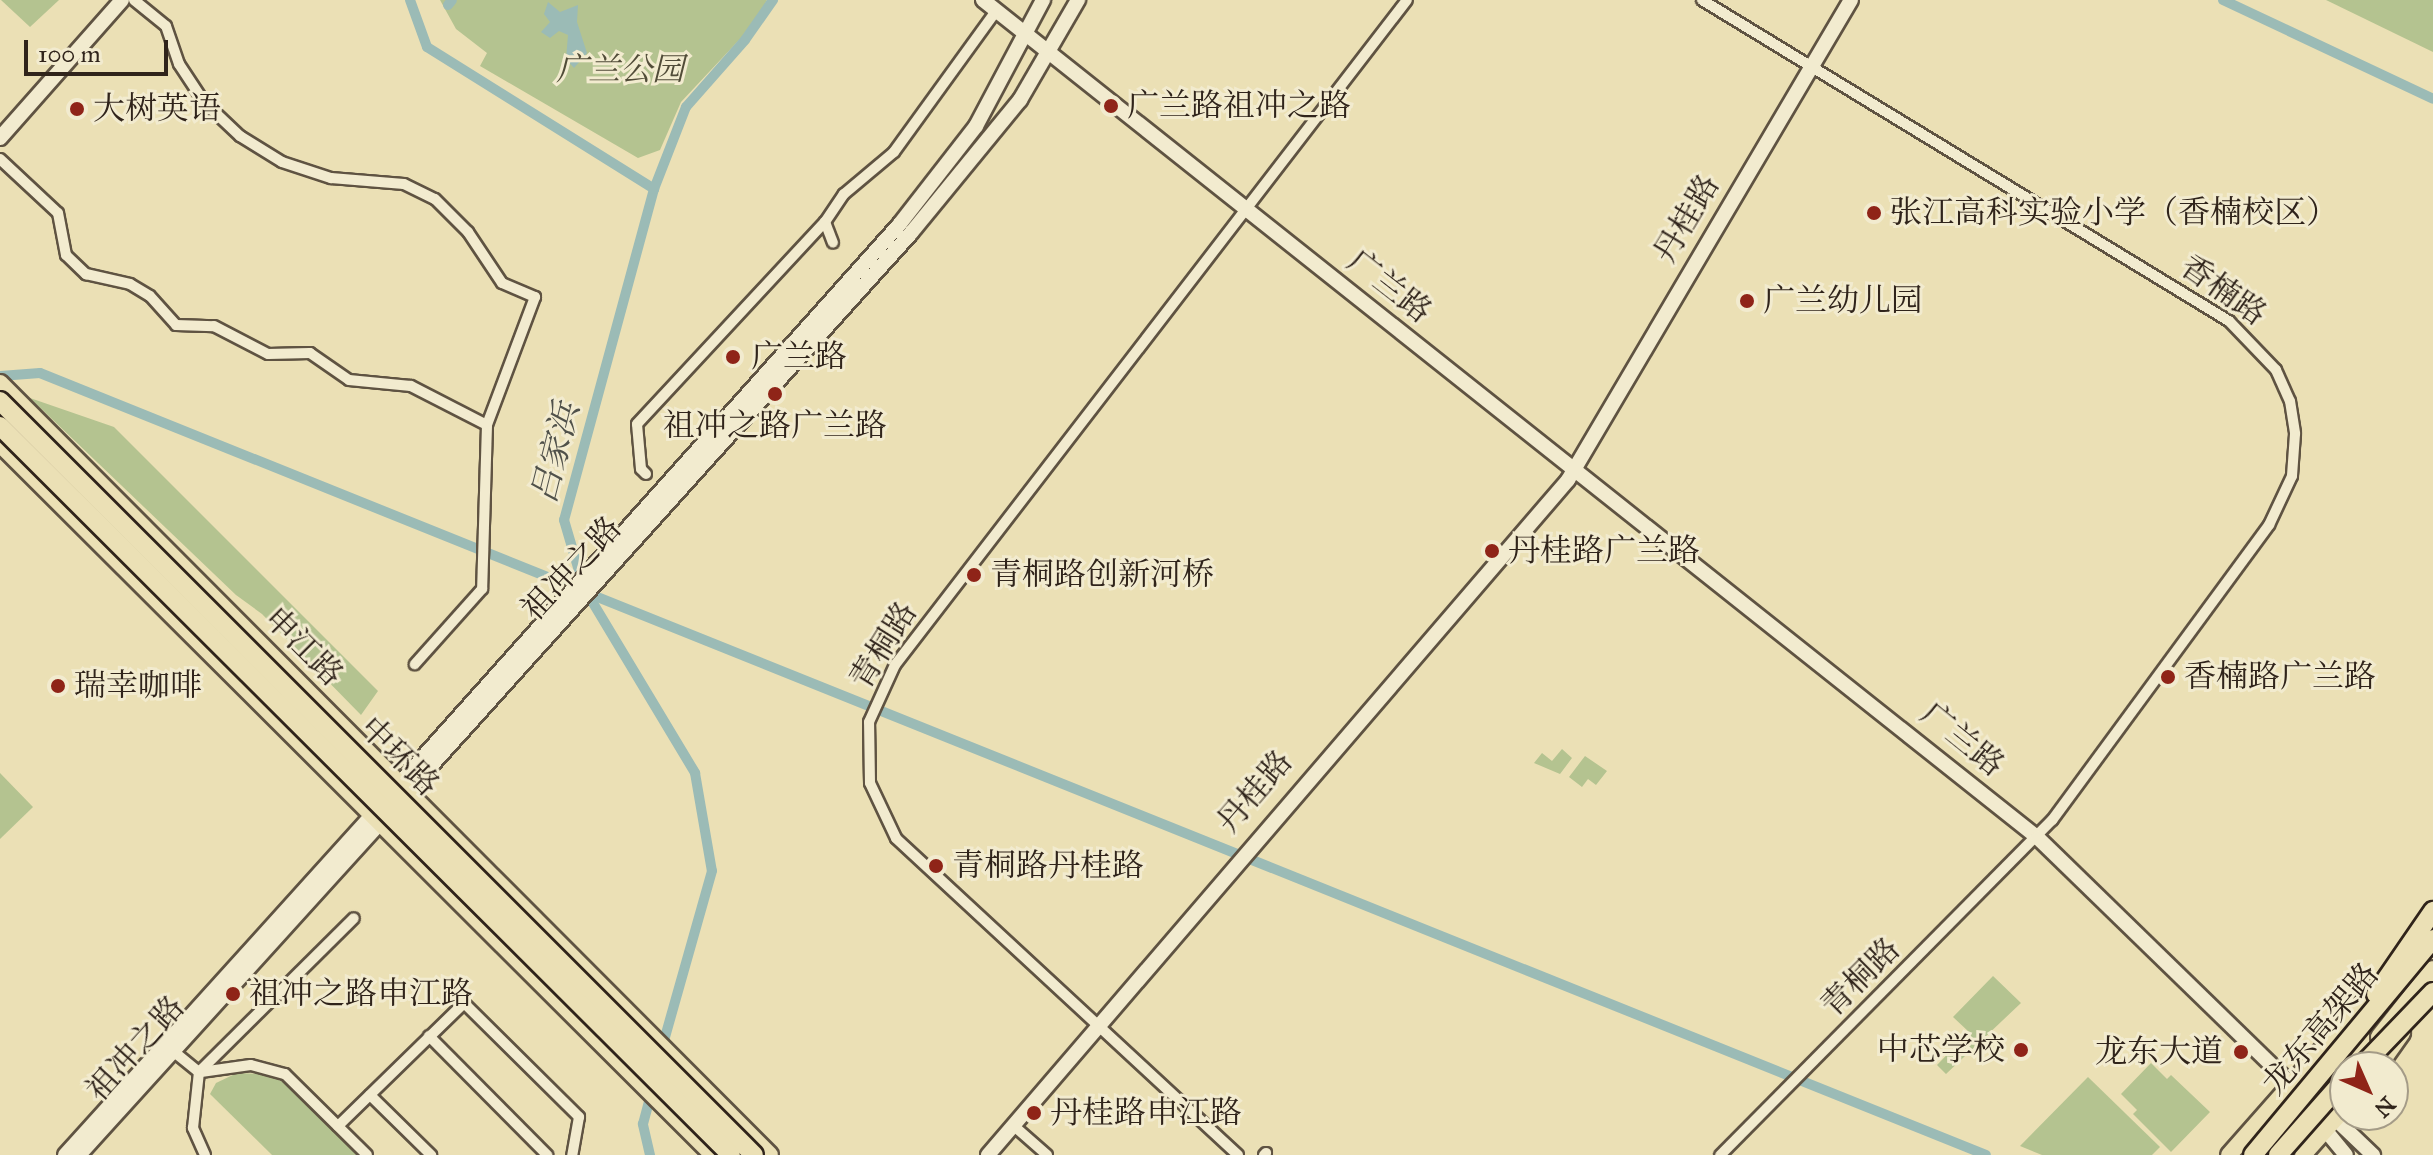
<!DOCTYPE html>
<html>
<head>
<meta charset="utf-8">
<style>
	body { margin:0 }
	#map { position:relative; width:2433px; height:1155px; overflow:hidden; background:#ebe0b5; font-family:"IM FELL Great Primer","Noto Serif SC",serif }
	div>[style] { position:absolute }
	[style*='--x'] { left:calc(var(--x)*1px); top:calc(var(--y)*1px); width:calc(var(--w)*1px); rotate:calc(var(--a)*1deg) }
	.green>* { inset:0; background:#b4c390 }
	.water>* { inset:0; background:#9bbbb6 }
	.canal>* { height:10px; margin:-5px; padding:0 5px; transform-origin:5px; border-radius:5px; background:#9bbbb6 }
	.roads { filter:drop-shadow(2px 0 #5f5342) drop-shadow(-2px 0 #5f5342) drop-shadow(0 2px #5f5342) drop-shadow(0 -2px #5f5342) }
	.street>* { height:10px; margin:-5px; padding:0 5px; transform-origin:5px; border-radius:5px; background:#f2ebcf }
	.secondary>* { height:14px; margin:-7px; padding:0 7px; transform-origin:7px; border-radius:7px; background:#f2ebcf }
	.primary>* { height:16px; margin:-8px; padding:0 8px; transform-origin:8px; border-radius:8px; background:#ebe0b5 }
	.highway>* { height:18px; margin:-9px; padding:0 9px; transform-origin:9px; border-radius:9px; background:#ebe0b5 }
	.bridges { filter:drop-shadow(2px 0 #30241b) drop-shadow(-2px 0 #30241b) drop-shadow(0 2px #30241b) drop-shadow(0 -2px #30241b) }
	.highway-bridge>* { height:18px; margin:-9px; padding:0 9px; transform-origin:9px; border-radius:9px; background:#ebe0b5 }
	.dots>* { width:22px; height:22px; translate:-50% -50%; box-sizing:border-box; border:4px solid #f2ebcf; border-radius:50% }
	span { translate:-50% -50%; white-space:nowrap; text-align:center; line-height:1.15; -webkit-text-stroke:6px #f2ebcf; paint-order:stroke }
	.park-label { font-size:32px; color:#514c38; font-style:italic }
	.poi-label { font-size:32px; color:#30241b }
	.left { translate:0 -50%; text-align:left }
	.right { translate:-100% -50%; text-align:right }
	.street-label { font-size:32px; color:#30241b }
	.water-label { font-size:34px; color:#50514a; font-style:italic }
	.north { position:absolute; left:2329px; top:1051px; width:80px; height:80px; box-sizing:border-box; background:#f2ebcf; border:2px solid #a49b87; border-radius:50%; rotate:135deg; font-size:22px; font-weight:700; line-height:32px; text-align:center; color:#30241b }
	.north::after { content:''; display:block; margin:auto; width:28px; height:36px; background:#8f2418; clip-path:polygon(50% 0,100% 100%,50% 72%,0 100%) }
	.scale { position:absolute; left:24px; top:40px; width:144px; height:36px; box-sizing:border-box; border:4px solid #30241b; border-top:0; padding-left:10px; font-size:24px; line-height:28px; white-space:nowrap; color:#30241b; -webkit-text-stroke:6px #f2ebcf; paint-order:stroke }
</style>
</head>
<body>
<div id="map">
	<div class="green">
		<div style="clip-path:polygon(1px 0,59px 0,30px 27px)"></div>
		<div style="clip-path:polygon(440px 0,767px 0,754px 24px,681px 102px,660px 150px,638px 158px,480px 66px,487px 53px,456px 29px)"></div>
		<div style="clip-path:polygon(2326px 0,2433px 0,2433px 52px)"></div>
		<div style="clip-path:polygon(30px 398px,114px 427px,378px 691px,361px 715px,262px 614px,236px 595px)"></div>
		<div style="clip-path:polygon(1562px 749px,1572px 758px,1560px 774px,1534px 763px,1542px 753px,1552px 761px)"></div>
		<div style="clip-path:polygon(1585px 756px,1607px 771px,1596px 785px,1588px 779px,1582px 787px,1569px 777px)"></div>
		<div style="clip-path:polygon(0 773px,33px 807px,0 839px)"></div>
		<div style="clip-path:polygon(1993px 976px,2021px 1003px,1946px 1074px,1937px 1065px,1969px 1032px,1953px 1017px)"></div>
		<div style="clip-path:polygon(2151px 1063px,2167px 1079px,2171px 1075px,2210px 1112px,2171px 1152px,2133px 1114px,2137px 1110px,2121px 1094px)"></div>
		<div style="clip-path:polygon(237px 1073px,267px 1074px,285px 1083px,358px 1155px,272px 1155px,210px 1094px,216px 1083px)"></div>
		<div style="clip-path:polygon(2088px 1077px,2160px 1147px,2152px 1155px,2042px 1155px,2020px 1146px)"></div>
	</div>
	<div class="water">
		<div style="clip-path:polygon(548px 2px,560px 12px,578px 5px,577px 22px,587px 53px,574px 68px,566px 59px,568px 35px,559px 31px,550px 38px,541px 32px,550px 22px,544px 14px)"></div>
	</div>
	<div class="canal">
		<div style="--x:410;--y:0;--w:50;--a:70.1"></div>
		<div style="--x:427;--y:47;--w:268;--a:32"></div>
		<div style="--x:654;--y:189;--w:343;--a:105.2"></div>
		<div style="--x:564;--y:520;--w:71;--a:73.6"></div>
		<div style="--x:584;--y:588;--w:216;--a:59"></div>
		<div style="--x:695;--y:773;--w:99;--a:80.2"></div>
		<div style="--x:712;--y:871;--w:184;--a:105.8"></div>
		<div style="--x:2223;--y:0;--w:232;--a:25.2"></div>
		<div style="--x:448;--y:5;--w:6;--a:-51"></div>
		<div style="--x:654;--y:189;--w:88;--a:-68.7"></div>
		<div style="--x:686;--y:107;--w:89;--a:-48.6"></div>
		<div style="--x:745;--y:40;--w:49;--a:-55"></div>
		<div style="--x:0;--y:376;--w:40;--a:-4.3"></div>
		<div style="--x:40;--y:373;--w:2097;--a:21.89"></div>
		<div style="--x:650;--y:1155;--w:32;--a:-103"></div>
		<div style="--x:643;--y:1124;--w:34;--a:-75"></div>
	</div>
	<div class="roads">
		<div class="street">
			<div style="--x:134;--y:0;--w:41;--a:39.1"></div>
			<div style="--x:166;--y:26;--w:40;--a:71.1"></div>
			<div style="--x:179;--y:64;--w:45;--a:56.7"></div>
			<div style="--x:204;--y:102;--w:50;--a:43.4"></div>
			<div style="--x:240;--y:136;--w:49;--a:31.8"></div>
			<div style="--x:282;--y:162;--w:52;--a:18.1"></div>
			<div style="--x:331;--y:178;--w:73;--a:4.7"></div>
			<div style="--x:404;--y:184;--w:34;--a:26"></div>
			<div style="--x:435;--y:199;--w:47;--a:45"></div>
			<div style="--x:468;--y:232;--w:61;--a:56.3"></div>
			<div style="--x:502;--y:283;--w:36;--a:23"></div>
			<div style="--x:535;--y:297;--w:137;--a:110.6"></div>
			<div style="--x:487;--y:425;--w:164;--a:91.7"></div>
			<div style="--x:482;--y:589;--w:101;--a:131.8"></div>
			<div style="--x:1702;--y:0;--w:617;--a:31.35"></div>
			<div style="--x:2229;--y:321;--w:68;--a:46.2"></div>
			<div style="--x:2276;--y:370;--w:34;--a:66"></div>
			<div style="--x:2290;--y:401;--w:33;--a:81"></div>
			<div style="--x:2295;--y:434;--w:42;--a:94.1"></div>
			<div style="--x:2292;--y:476;--w:54;--a:115.1"></div>
			<div style="--x:2269;--y:525;--w:366;--a:126.3"></div>
			<div style="--x:2052;--y:820;--w:472;--a:134.7"></div>
			<div style="--x:0;--y:159;--w:79;--a:43"></div>
			<div style="--x:58;--y:213;--w:43;--a:79.2"></div>
			<div style="--x:66;--y:255;--w:28;--a:44"></div>
			<div style="--x:86;--y:274;--w:45;--a:12.8"></div>
			<div style="--x:130;--y:284;--w:23;--a:31"></div>
			<div style="--x:150;--y:296;--w:39;--a:48"></div>
			<div style="--x:176;--y:325;--w:38;--a:2"></div>
			<div style="--x:214;--y:326;--w:61;--a:27.4"></div>
			<div style="--x:268;--y:354;--w:42;--a:-1.4"></div>
			<div style="--x:310;--y:353;--w:47;--a:34.7"></div>
			<div style="--x:349;--y:380;--w:62;--a:5.5"></div>
			<div style="--x:411;--y:386;--w:85;--a:27.2"></div>
			<div style="--x:825;--y:222;--w:22;--a:69"></div>
			<div style="--x:646;--y:474;--w:7;--a:-135"></div>
			<div style="--x:641;--y:469;--w:45;--a:-95.1"></div>
			<div style="--x:637;--y:424;--w:276;--a:-47.1"></div>
			<div style="--x:825;--y:222;--w:34;--a:-56"></div>
			<div style="--x:844;--y:194;--w:65;--a:-40"></div>
			<div style="--x:894;--y:152;--w:174;--a:-54.1"></div>
			<div style="--x:429;--y:1036;--w:168;--a:45.2"></div>
			<div style="--x:173;--y:1051;--w:33;--a:39"></div>
			<div style="--x:201;--y:1072;--w:50;--a:-8"></div>
			<div style="--x:251;--y:1065;--w:35;--a:15"></div>
			<div style="--x:285;--y:1074;--w:115;--a:44.6"></div>
			<div style="--x:370;--y:1095;--w:86;--a:44.5"></div>
			<div style="--x:338;--y:1126;--w:176;--a:-44.3"></div>
			<div style="--x:464;--y:1003;--w:162;--a:44.7"></div>
			<div style="--x:579;--y:1117;--w:39;--a:100"></div>
			<div style="--x:1014;--y:1126;--w:44;--a:41.3"></div>
			<div style="--x:205;--y:1155;--w:30;--a:-114"></div>
			<div style="--x:193;--y:1128;--w:56;--a:-83.9"></div>
			<div style="--x:199;--y:1072;--w:218;--a:-44.8"></div>
			<div style="--x:1238;--y:1155;--w:466;--a:-137.2"></div>
			<div style="--x:896;--y:838;--w:61;--a:-115.3"></div>
			<div style="--x:870;--y:783;--w:61;--a:-90.9"></div>
			<div style="--x:869;--y:722;--w:63;--a:-65.5"></div>
			<div style="--x:895;--y:665;--w:839;--a:-52.41"></div>
			<div style="--x:1264;--y:1155;--w:3;--a:-45"></div>
		</div>
		<div class="secondary">
			<div style="--x:983;--y:0;--w:1347;--a:38.46"></div>
			<div style="--x:2038;--y:838;--w:361;--a:44.2"></div>
			<div style="--x:0;--y:138;--w:184;--a:-48.5"></div>
			<div style="--x:392;--y:792;--w:761;--a:-48.2"></div>
			<div style="--x:899;--y:225;--w:125;--a:-52.1"></div>
			<div style="--x:976;--y:126;--w:143;--a:-62"></div>
			<div style="--x:401;--y:799;--w:762;--a:-47.98"></div>
			<div style="--x:911;--y:233;--w:172;--a:-50.7"></div>
			<div style="--x:1020;--y:100;--w:116;--a:-59.9"></div>
			<div style="--x:2295;--y:1093;--w:80;--a:50.6"></div>
			<div style="--x:2327;--y:1111;--w:64;--a:43.7"></div>
			<div style="--x:65;--y:1155;--w:467;--a:-47.9"></div>
			<div style="--x:79;--y:1155;--w:459;--a:-47.8"></div>
			<div style="--x:988;--y:1155;--w:890;--a:-49.33"></div>
			<div style="--x:1568;--y:480;--w:557;--a:-59.48"></div>
		</div>
		<div class="primary">
			<div style="--x:0;--y:383;--w:1090;--a:45.07"></div>
			<div style="--x:0;--y:444;--w:1007;--a:44.92"></div>
			<div style="--x:2378;--y:1067;--w:42;--a:-54.8"></div>
			<div style="--x:2229;--y:1155;--w:228;--a:-48.6"></div>
			<div style="--x:2303;--y:1155;--w:63;--a:-48.2"></div>
		</div>
		<div class="highway">
			<div style="--x:2380;--y:1037;--w:85;--a:-51.7"></div>
		</div>
	</div>
	<div class="bridges">
		<div class="highway-bridge">
			<div style="--x:0;--y:401;--w:1066;--a:45"></div>
			<div style="--x:0;--y:426;--w:1032;--a:44.92"></div>
			<div style="--x:2376;--y:994;--w:101;--a:-55.5"></div>
			<div style="--x:2361;--y:1067;--w:104;--a:-46.2"></div>
			<div style="--x:2253;--y:1155;--w:281;--a:-50.2"></div>
			<div style="--x:2278;--y:1155;--w:101;--a:-48.6"></div>
		</div>
	</div>
	<div class="dots">
		<div style="left:1111px;top:106px;background:#8f2418"></div>
		<div style="left:77px;top:109px;background:#8f2418"></div>
		<div style="left:1874px;top:213px;background:#8f2418"></div>
		<div style="left:1747px;top:301px;background:#8f2418"></div>
		<div style="left:733px;top:357px;background:#8f2418"></div>
		<div style="left:775px;top:394px;background:#8f2418"></div>
		<div style="left:1492px;top:551px;background:#8f2418"></div>
		<div style="left:974px;top:575px;background:#8f2418"></div>
		<div style="left:2168px;top:677px;background:#8f2418"></div>
		<div style="left:58px;top:686px;background:#8f2418"></div>
		<div style="left:936px;top:866px;background:#8f2418"></div>
		<div style="left:233px;top:994px;background:#8f2418"></div>
		<div style="left:2021px;top:1050px;background:#8f2418"></div>
		<div style="left:2241px;top:1052px;background:#8f2418"></div>
		<div style="left:1034px;top:1113px;background:#8f2418"></div>
	</div>
	<div class="park-label">
		<span style="left:620px;top:70px">广兰公园</span>
	</div>
	<div class="poi-label">
		<span class="left" style="left:1127px;top:106px">广兰路祖冲之路</span>
		<span class="left" style="left:93px;top:109px">大树英语</span>
		<span class="left" style="left:1890px;top:213px">张江高科实验小学（香楠校区）</span>
		<span class="left" style="left:1763px;top:301px">广兰幼儿园</span>
		<span class="left" style="left:751px;top:357px">广兰路</span>
		<span style="left:775px;top:426px">祖冲之路广兰路</span>
		<span class="left" style="left:1508px;top:551px">丹桂路广兰路</span>
		<span class="left" style="left:990px;top:575px">青桐路创新河桥</span>
		<span class="left" style="left:2184px;top:677px">香楠路广兰路</span>
		<span class="left" style="left:74px;top:686px">瑞幸咖啡</span>
		<span class="left" style="left:952px;top:866px">青桐路丹桂路</span>
		<span class="left" style="left:249px;top:994px">祖冲之路申江路</span>
		<span class="right" style="left:2005px;top:1050px">中芯学校</span>
		<span class="right" style="left:2223px;top:1052px">龙东大道</span>
		<span class="left" style="left:1050px;top:1113px">丹桂路申江路</span>
	</div>
	<div class="street-label">
		<span style="left:1687px;top:219px;rotate:-59deg">丹桂路</span>
		<span style="left:1389px;top:287px;rotate:38deg">广兰路</span>
		<span style="left:2223px;top:291px;rotate:35deg">香楠路</span>
		<span style="left:572px;top:569px;rotate:-47deg">祖冲之路</span>
		<span style="left:884px;top:646px;rotate:-58deg">青桐路</span>
		<span style="left:303px;top:647px;rotate:45deg">申江路</span>
		<span style="left:1962px;top:740px;rotate:39deg">广兰路</span>
		<span style="left:399px;top:757px;rotate:45deg">中环路</span>
		<span style="left:1255px;top:792px;rotate:-49deg">丹桂路</span>
		<span style="left:1861px;top:978px;rotate:-45deg">青桐路</span>
		<span style="left:2321px;top:1029px;rotate:-50deg">龙东高架路</span>
		<span style="left:136px;top:1049px;rotate:-48deg">祖冲之路</span>
	</div>
	<div class="water-label">
		<span style="left:555px;top:453px;rotate:-76deg">吕家浜</span>
	</div>
	<div class="north">N</div>
	<div class="scale">100 m</div>
</div>
</body>
</html>
